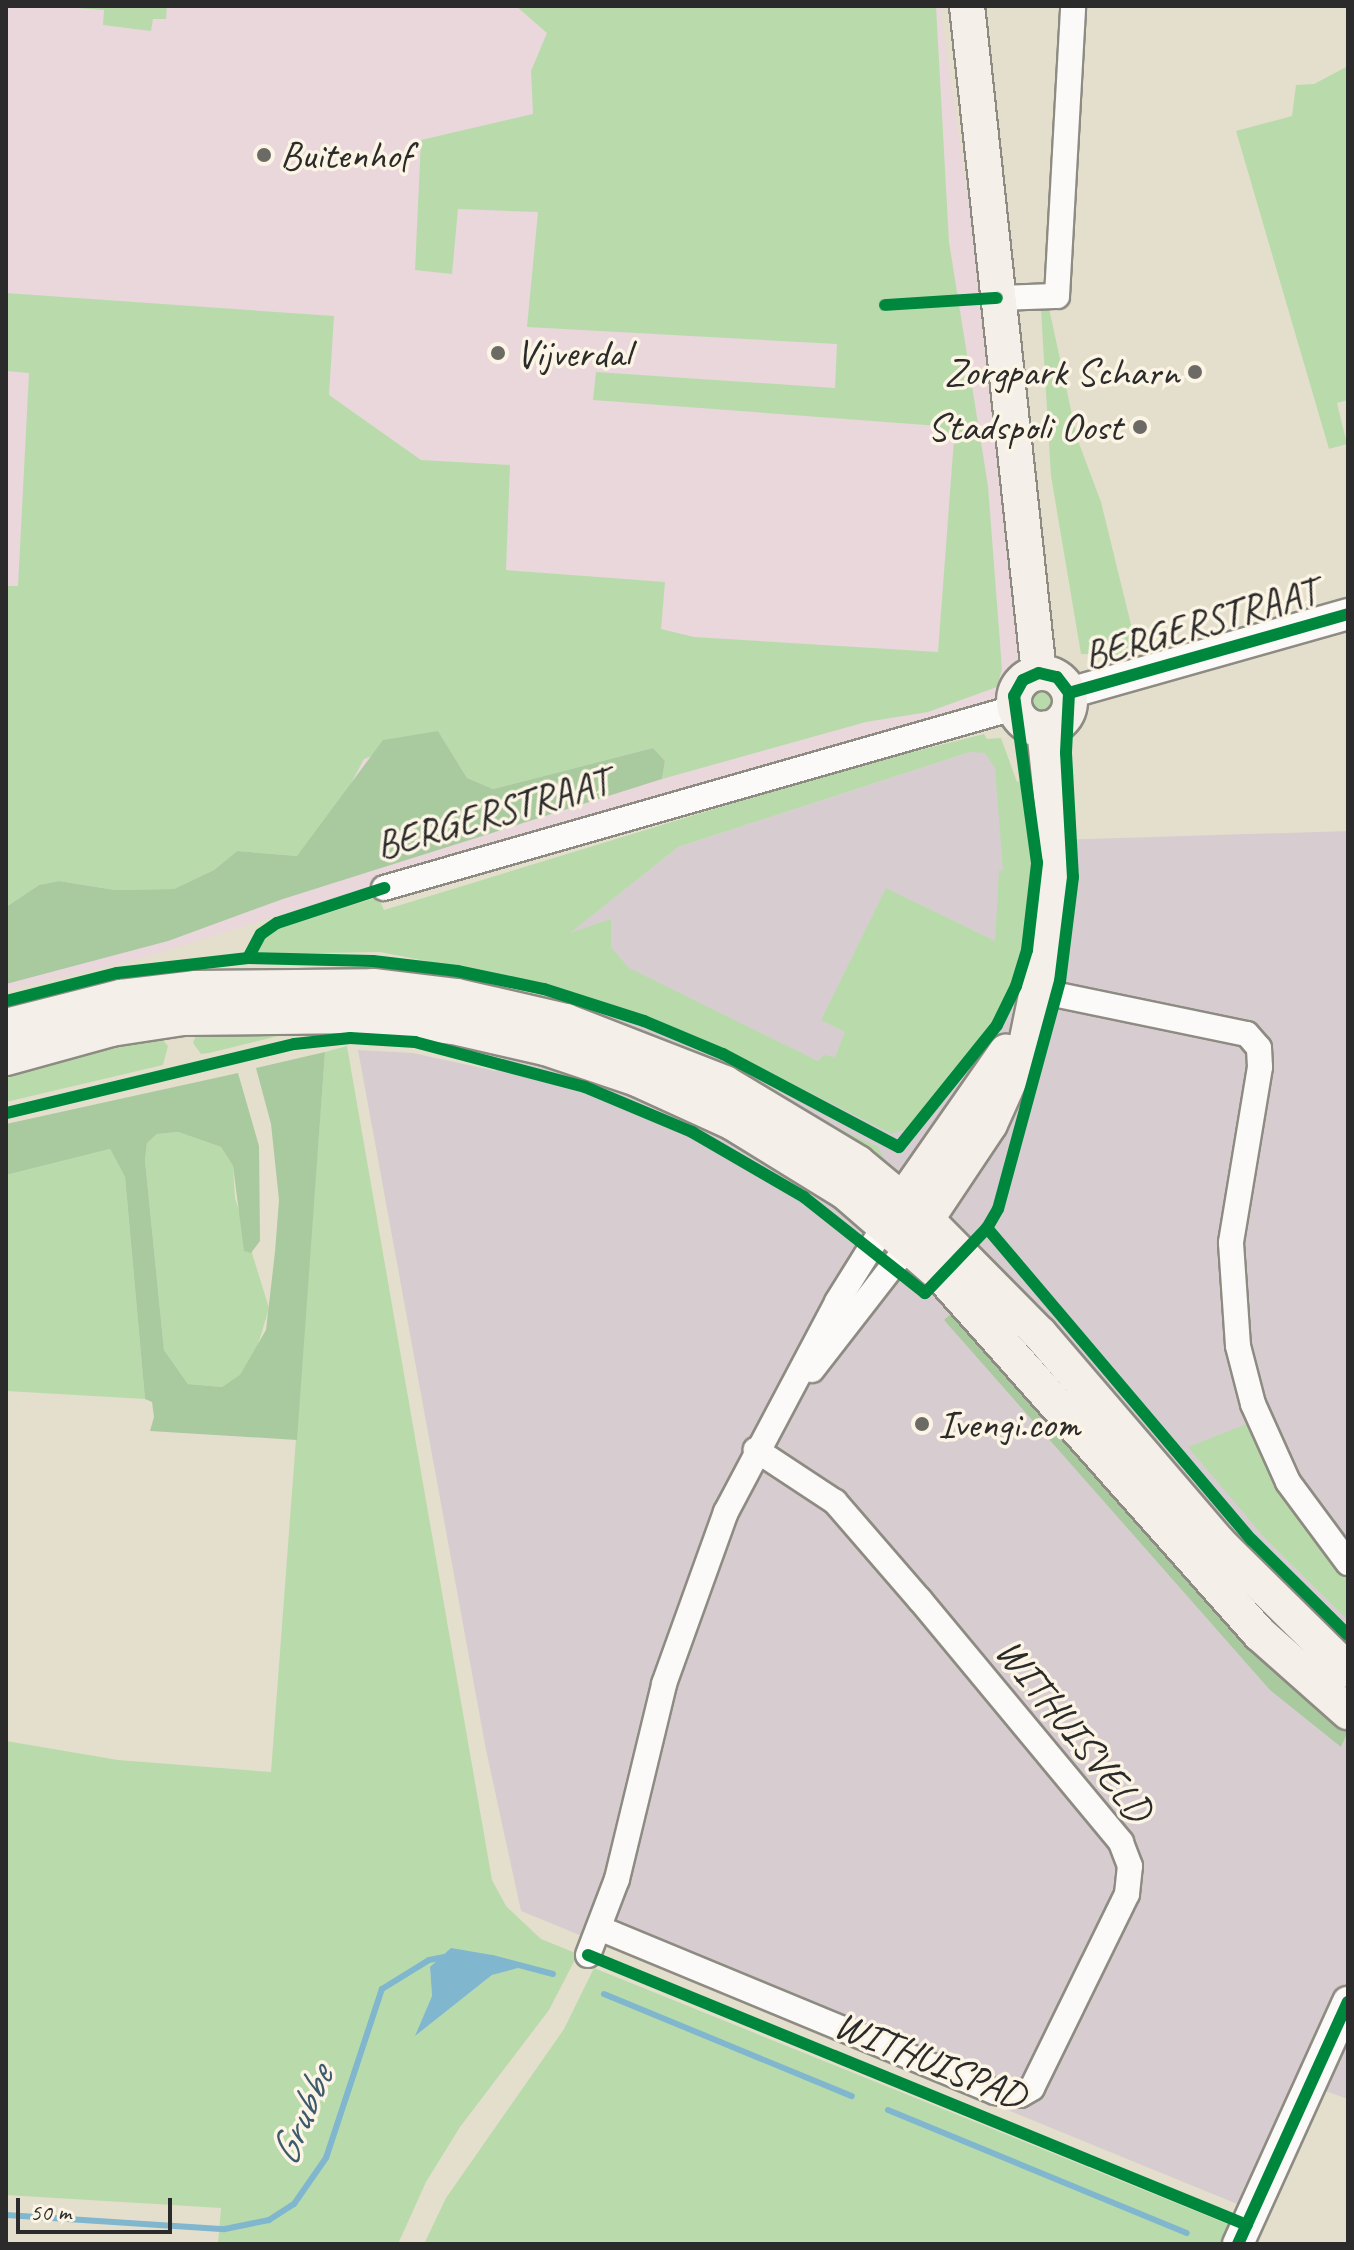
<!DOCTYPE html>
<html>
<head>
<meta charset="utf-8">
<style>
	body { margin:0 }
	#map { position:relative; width:1354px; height:2250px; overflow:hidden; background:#e4dfcd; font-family:Caveat,sans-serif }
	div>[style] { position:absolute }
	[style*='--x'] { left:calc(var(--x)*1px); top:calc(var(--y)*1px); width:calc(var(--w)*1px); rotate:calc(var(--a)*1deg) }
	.built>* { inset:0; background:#e9d7dc }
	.industrial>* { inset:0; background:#d7cdd1 }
	.green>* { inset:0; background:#b9dbab }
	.round { border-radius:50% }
	.forest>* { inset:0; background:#a9ca9f }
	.water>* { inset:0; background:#81b6cf }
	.stream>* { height:6px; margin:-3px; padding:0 3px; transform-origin:3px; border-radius:3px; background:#81b6cf }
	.roads { filter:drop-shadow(2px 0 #8d8b82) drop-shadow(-2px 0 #8d8b82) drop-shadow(0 2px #8d8b82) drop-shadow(0 -2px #8d8b82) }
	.minor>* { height:24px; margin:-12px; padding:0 12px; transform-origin:12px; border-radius:12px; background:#fbfaf8 }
	.tertiary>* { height:30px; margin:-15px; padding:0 15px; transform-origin:15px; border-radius:15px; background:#fbfaf8 }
	.secondary>* { height:34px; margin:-17px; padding:0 17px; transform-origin:17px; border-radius:17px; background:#f4f0e9 }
	.secondary>.ring { margin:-17px; padding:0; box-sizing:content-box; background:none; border:34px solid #f4f0e9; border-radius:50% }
	.cycleway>* { height:12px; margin:-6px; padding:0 6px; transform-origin:6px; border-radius:6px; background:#00873e }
	.dots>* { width:22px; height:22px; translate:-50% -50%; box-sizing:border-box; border:4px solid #fcf5e5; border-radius:50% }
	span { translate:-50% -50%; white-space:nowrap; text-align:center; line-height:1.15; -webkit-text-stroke:7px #fcf5e5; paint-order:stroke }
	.poi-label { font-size:40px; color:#2b2b2b }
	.left { translate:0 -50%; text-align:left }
	.right { translate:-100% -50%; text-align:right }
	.street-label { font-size:40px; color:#2b2b2b }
	.water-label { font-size:42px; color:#3d5b6d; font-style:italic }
	.frame { position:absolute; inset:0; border:8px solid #2b2b2b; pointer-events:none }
	.scale { position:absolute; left:16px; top:2198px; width:156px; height:36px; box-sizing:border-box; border:4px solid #2b2b2b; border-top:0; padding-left:10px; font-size:24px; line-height:28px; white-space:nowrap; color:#2b2b2b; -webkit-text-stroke:6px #fcf5e5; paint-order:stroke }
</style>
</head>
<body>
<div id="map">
	<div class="built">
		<div style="clip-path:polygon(6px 6px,940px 6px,1041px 700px,456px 860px,139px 959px,6px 990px)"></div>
	</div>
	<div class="industrial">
		<div style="clip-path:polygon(1003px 751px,1022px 841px,1348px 831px,1348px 2099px,1296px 2081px,1242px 2206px,521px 1911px,486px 1750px,358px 1050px,413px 1053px,496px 1071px,568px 934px,678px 847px,970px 752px)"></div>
	</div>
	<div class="green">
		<div style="clip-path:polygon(51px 6px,167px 6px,166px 19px,153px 19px,151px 31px,103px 25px,104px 10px)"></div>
		<div style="clip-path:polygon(516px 6px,936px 6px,949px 242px,988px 486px,1002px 669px,997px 687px,928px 712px,866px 722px,662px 779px,665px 761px,653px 748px,493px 789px,467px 778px,438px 731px,364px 759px,341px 802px,297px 856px,237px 851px,214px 870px,174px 889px,115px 890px,59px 881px,39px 885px,6px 907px,6px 586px,18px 586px,29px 373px,6px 371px,6px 293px,334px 316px,329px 395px,421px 460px,510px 465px,506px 570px,665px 582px,661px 629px,694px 637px,938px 652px,954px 439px,939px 426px,593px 400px,596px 372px,835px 388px,837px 344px,527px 327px,538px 212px,458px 209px,452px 274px,415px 270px,421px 140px,533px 114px,531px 71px,547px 33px)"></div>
		<div style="clip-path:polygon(1348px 66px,1348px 400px,1337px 403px,1347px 444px,1329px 449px,1236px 131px,1292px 116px,1296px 85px,1314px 84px)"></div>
		<div style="clip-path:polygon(1049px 308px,1077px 438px,1101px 502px,1137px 649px,1121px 655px,1081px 654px,1051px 476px,1041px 310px)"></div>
		<div class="round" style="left:1025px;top:685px;width:36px;height:36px"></div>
		<div style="clip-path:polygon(evenodd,984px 734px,987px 739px,1001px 738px,1017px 782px,1022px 780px,1033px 863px,1029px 922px,1006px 1002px,989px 1029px,906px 1129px,892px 1134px,720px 1047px,544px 984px,380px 952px,254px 954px,268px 932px,378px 897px,384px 910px,845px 769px,984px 734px,970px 752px,985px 753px,995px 768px,1003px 871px,999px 870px,995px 941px,886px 888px,821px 1020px,845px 1032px,835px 1057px,824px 1055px,818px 1061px,629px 968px,611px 947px,611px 919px,570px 933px,678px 847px,970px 752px)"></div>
		<div style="clip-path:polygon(315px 1027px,209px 1053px,201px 1054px,193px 1043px,196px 1035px)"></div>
		<div style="clip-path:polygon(161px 1038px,168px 1046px,163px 1065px,6px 1102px,6px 1072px)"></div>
		<div style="clip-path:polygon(evenodd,347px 1046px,492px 1880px,506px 1906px,541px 1939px,578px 1954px,549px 2010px,460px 2127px,426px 2182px,398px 2244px,218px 2244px,221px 2208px,6px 2195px,6px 1741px,118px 1760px,271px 1772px,325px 1052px,347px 1046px,430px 1967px,517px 1968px,492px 1975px,416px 2035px,432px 1996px,430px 1967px)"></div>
		<div style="clip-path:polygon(783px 1102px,878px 1147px,884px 1158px,876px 1163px)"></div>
		<div style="clip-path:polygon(178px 1132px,221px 1147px,233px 1166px,235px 1198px,269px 1308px,255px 1355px,240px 1376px,222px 1387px,188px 1384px,164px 1350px,145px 1160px,147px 1143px,157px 1134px)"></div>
		<div style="clip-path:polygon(110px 1149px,125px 1177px,145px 1399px,6px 1391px,6px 1175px)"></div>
		<div style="clip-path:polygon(1249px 1423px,1292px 1512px,1348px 1579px,1348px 1620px,1264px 1537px,1188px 1447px)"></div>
		<div style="clip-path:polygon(594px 1968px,1230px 2225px,1221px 2244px,424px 2244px,446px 2198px,564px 2029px)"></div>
	</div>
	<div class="forest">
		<div style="clip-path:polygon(438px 731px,467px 778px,493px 789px,653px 748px,665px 761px,662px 779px,283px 899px,168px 941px,6px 984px,6px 907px,39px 885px,59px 881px,115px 890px,174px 889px,214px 870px,237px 851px,297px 856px,383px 740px)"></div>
		<div style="clip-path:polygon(325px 1052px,297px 1440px,150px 1431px,154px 1417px,152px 1402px,145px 1399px,125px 1177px,110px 1149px,6px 1175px,6px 1124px,238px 1073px,259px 1146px,260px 1241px,251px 1253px,244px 1251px,233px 1166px,221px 1147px,178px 1132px,157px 1134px,147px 1143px,145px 1160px,164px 1350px,188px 1384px,222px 1387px,240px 1375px,266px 1330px,275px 1252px,279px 1200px,271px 1124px,256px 1068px)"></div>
		<div style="clip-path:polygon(956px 1309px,1282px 1677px,1348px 1731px,1341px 1747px,1270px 1690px,944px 1320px)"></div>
	</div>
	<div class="water">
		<div style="clip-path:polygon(451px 1948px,492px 1955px,518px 1968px,492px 1975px,415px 2036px,432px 1996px,430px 1967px)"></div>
	</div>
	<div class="stream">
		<div style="--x:492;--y:1958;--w:63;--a:14.7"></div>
		<div style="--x:604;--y:1994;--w:268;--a:22.4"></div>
		<div style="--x:888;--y:2110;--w:323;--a:22.4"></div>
		<div style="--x:6;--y:2215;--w:219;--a:3.7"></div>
		<div style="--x:225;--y:2229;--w:45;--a:-11.6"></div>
		<div style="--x:269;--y:2220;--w:30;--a:-33"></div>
		<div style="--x:294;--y:2204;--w:56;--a:-55.2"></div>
		<div style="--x:326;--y:2158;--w:178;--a:-71.7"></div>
		<div style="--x:382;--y:1989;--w:55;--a:-31.7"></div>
		<div style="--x:429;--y:1960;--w:16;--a:-11"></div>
	</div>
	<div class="roads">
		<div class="minor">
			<div style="--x:997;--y:298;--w:60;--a:-1.9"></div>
			<div style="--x:1057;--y:296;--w:288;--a:-86.8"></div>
			<div style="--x:384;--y:888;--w:655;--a:-15.95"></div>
			<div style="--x:1039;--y:991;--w:212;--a:11.7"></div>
			<div style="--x:1247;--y:1034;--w:18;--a:49"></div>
			<div style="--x:1259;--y:1048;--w:19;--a:87"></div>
			<div style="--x:1260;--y:1067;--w:178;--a:99.4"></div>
			<div style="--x:1231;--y:1243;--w:103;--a:86.1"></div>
			<div style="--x:1238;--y:1346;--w:60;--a:75.5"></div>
			<div style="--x:1253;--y:1404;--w:85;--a:65.8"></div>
			<div style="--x:1288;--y:1482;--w:101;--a:53.5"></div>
			<div style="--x:812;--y:1370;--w:158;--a:-52.2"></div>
			<div style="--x:599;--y:1928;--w:429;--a:22.5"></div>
			<div style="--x:995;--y:2092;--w:25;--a:7"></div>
			<div style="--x:1020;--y:2095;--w:14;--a:-30"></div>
			<div style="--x:1032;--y:2088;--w:216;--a:-63.9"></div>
			<div style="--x:1127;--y:1894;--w:28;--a:-84"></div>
			<div style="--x:1130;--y:1866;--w:26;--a:-111"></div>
			<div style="--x:1121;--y:1842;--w:315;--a:-129.7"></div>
			<div style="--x:920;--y:1600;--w:130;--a:-130.9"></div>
			<div style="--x:835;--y:1502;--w:95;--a:-146.6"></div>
			<div style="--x:588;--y:1955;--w:81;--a:-69.1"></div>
			<div style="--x:617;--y:1879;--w:201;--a:-76.4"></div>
			<div style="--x:664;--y:1684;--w:183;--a:-70.2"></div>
			<div style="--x:726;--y:1512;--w:238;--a:-62.1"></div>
			<div style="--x:837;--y:1302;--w:91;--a:-58.1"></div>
		</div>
		<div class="tertiary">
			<div style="--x:1069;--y:693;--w:290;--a:-15.8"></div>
			<div style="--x:1238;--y:2244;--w:266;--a:-65.6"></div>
		</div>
		<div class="secondary">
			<div style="--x:967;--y:6;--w:671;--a:83.84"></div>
			<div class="ring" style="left:1014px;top:673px;width:22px;height:22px"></div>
			<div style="--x:6;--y:1026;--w:119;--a:-14.2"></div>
			<div style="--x:121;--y:997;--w:76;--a:-6.8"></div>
			<div style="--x:196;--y:988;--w:177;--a:-0.6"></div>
			<div style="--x:373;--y:986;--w:85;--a:6.8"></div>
			<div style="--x:457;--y:996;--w:112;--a:12.9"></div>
			<div style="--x:566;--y:1021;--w:171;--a:21.3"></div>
			<div style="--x:725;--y:1083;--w:155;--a:31"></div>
			<div style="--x:858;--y:1163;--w:89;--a:39.6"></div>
			<div style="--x:927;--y:1220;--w:161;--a:45.3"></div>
			<div style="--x:1040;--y:1334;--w:275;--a:49.4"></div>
			<div style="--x:1219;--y:1543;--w:181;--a:44.6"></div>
			<div style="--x:6;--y:1058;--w:109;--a:-15.4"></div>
			<div style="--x:111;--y:1029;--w:73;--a:-8.7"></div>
			<div style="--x:183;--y:1018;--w:180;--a:-0.6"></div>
			<div style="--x:363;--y:1016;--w:91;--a:7"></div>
			<div style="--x:453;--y:1027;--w:94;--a:12.9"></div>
			<div style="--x:545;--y:1048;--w:97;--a:18.6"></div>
			<div style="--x:637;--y:1079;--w:106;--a:24.6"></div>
			<div style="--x:733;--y:1123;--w:132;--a:31.6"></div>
			<div style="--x:845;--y:1192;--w:128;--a:40.9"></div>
			<div style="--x:942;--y:1276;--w:479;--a:48.4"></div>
			<div style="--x:1260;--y:1634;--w:118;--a:41.6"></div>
			<div style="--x:890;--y:1218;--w:203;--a:-55.1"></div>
			<div style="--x:914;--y:1238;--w:137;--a:-56.3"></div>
			<div style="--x:990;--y:1124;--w:88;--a:-65.8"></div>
			<div style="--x:1026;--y:1044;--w:139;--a:-78.4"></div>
			<div style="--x:1054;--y:908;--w:73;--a:-89.2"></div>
			<div style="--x:1055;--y:835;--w:107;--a:-95.9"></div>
		</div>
	</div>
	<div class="cycleway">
		<div style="--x:885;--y:305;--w:112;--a:-3.6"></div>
		<div style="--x:1069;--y:693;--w:290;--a:-15.8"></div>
		<div style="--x:248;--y:958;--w:27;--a:-62"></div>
		<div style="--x:261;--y:934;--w:19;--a:-35"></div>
		<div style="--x:277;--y:923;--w:113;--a:-18.1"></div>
		<div style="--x:6;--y:1001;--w:114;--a:-14.2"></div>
		<div style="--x:117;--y:973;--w:132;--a:-6.5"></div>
		<div style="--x:248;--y:958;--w:125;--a:1.4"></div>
		<div style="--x:373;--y:961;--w:85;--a:6.8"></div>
		<div style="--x:457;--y:971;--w:89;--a:11.7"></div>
		<div style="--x:544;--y:989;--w:105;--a:17.7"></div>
		<div style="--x:644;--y:1021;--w:86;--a:22.7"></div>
		<div style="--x:723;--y:1054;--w:199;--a:27.9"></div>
		<div style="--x:899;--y:1147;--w:156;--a:-51.2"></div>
		<div style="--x:997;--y:1025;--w:43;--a:-64"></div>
		<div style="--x:1016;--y:986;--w:38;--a:-73"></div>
		<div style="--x:1027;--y:950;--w:88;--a:-83.4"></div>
		<div style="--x:1037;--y:863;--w:169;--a:-97.8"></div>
		<div style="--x:1014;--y:696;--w:18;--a:-61"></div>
		<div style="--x:1023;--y:680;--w:17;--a:-24"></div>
		<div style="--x:1039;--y:673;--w:18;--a:13"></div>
		<div style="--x:1057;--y:677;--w:20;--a:53"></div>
		<div style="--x:1069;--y:693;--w:60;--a:92.9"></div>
		<div style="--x:1066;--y:753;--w:124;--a:86.8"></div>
		<div style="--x:1073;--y:877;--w:105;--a:97.1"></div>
		<div style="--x:1060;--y:981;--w:236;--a:105.2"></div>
		<div style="--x:998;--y:1209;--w:22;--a:120"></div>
		<div style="--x:987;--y:1228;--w:90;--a:133.6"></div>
		<div style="--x:925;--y:1293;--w:154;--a:-141.6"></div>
		<div style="--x:804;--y:1197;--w:129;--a:-149.9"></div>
		<div style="--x:692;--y:1132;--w:116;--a:-157.2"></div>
		<div style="--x:585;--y:1087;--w:176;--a:-165.2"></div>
		<div style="--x:415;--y:1042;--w:65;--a:-176.5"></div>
		<div style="--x:350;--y:1038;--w:56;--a:173.9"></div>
		<div style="--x:294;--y:1044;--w:296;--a:166.5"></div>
		<div style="--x:987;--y:1228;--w:409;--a:49.7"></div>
		<div style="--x:1252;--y:1540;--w:135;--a:44.7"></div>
		<div style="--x:588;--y:1955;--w:712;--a:22.28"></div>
		<div style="--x:1238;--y:2244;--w:266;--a:-65.6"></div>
	</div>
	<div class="dots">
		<div style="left:264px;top:155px;background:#6c6a64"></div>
		<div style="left:498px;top:353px;background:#6c6a64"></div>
		<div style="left:1195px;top:372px;background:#6c6a64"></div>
		<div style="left:1140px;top:427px;background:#6c6a64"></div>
		<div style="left:922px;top:1424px;background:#6c6a64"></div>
	</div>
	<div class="poi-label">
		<span class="left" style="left:280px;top:155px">Buitenhof</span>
		<span class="left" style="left:516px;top:353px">Vijverdal</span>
		<span class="right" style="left:1179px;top:372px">Zorgpark Scharn</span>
		<span class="right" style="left:1122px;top:427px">Stadspoli Oost</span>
		<span class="left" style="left:938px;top:1424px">Ivengi.com</span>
	</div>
	<div class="street-label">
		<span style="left:1200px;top:623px;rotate:-16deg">BERGERSTRAAT</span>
		<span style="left:492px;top:813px;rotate:-16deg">BERGERSTRAAT</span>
		<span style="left:1074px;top:1730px;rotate:51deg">WITHUISVELD</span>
		<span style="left:930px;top:2060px;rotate:22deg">WITHUISPAD</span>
	</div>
	<div class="water-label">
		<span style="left:302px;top:2116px;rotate:-67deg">Grubbe</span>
	</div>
	<div class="frame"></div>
	<div class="scale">50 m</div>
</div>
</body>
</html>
